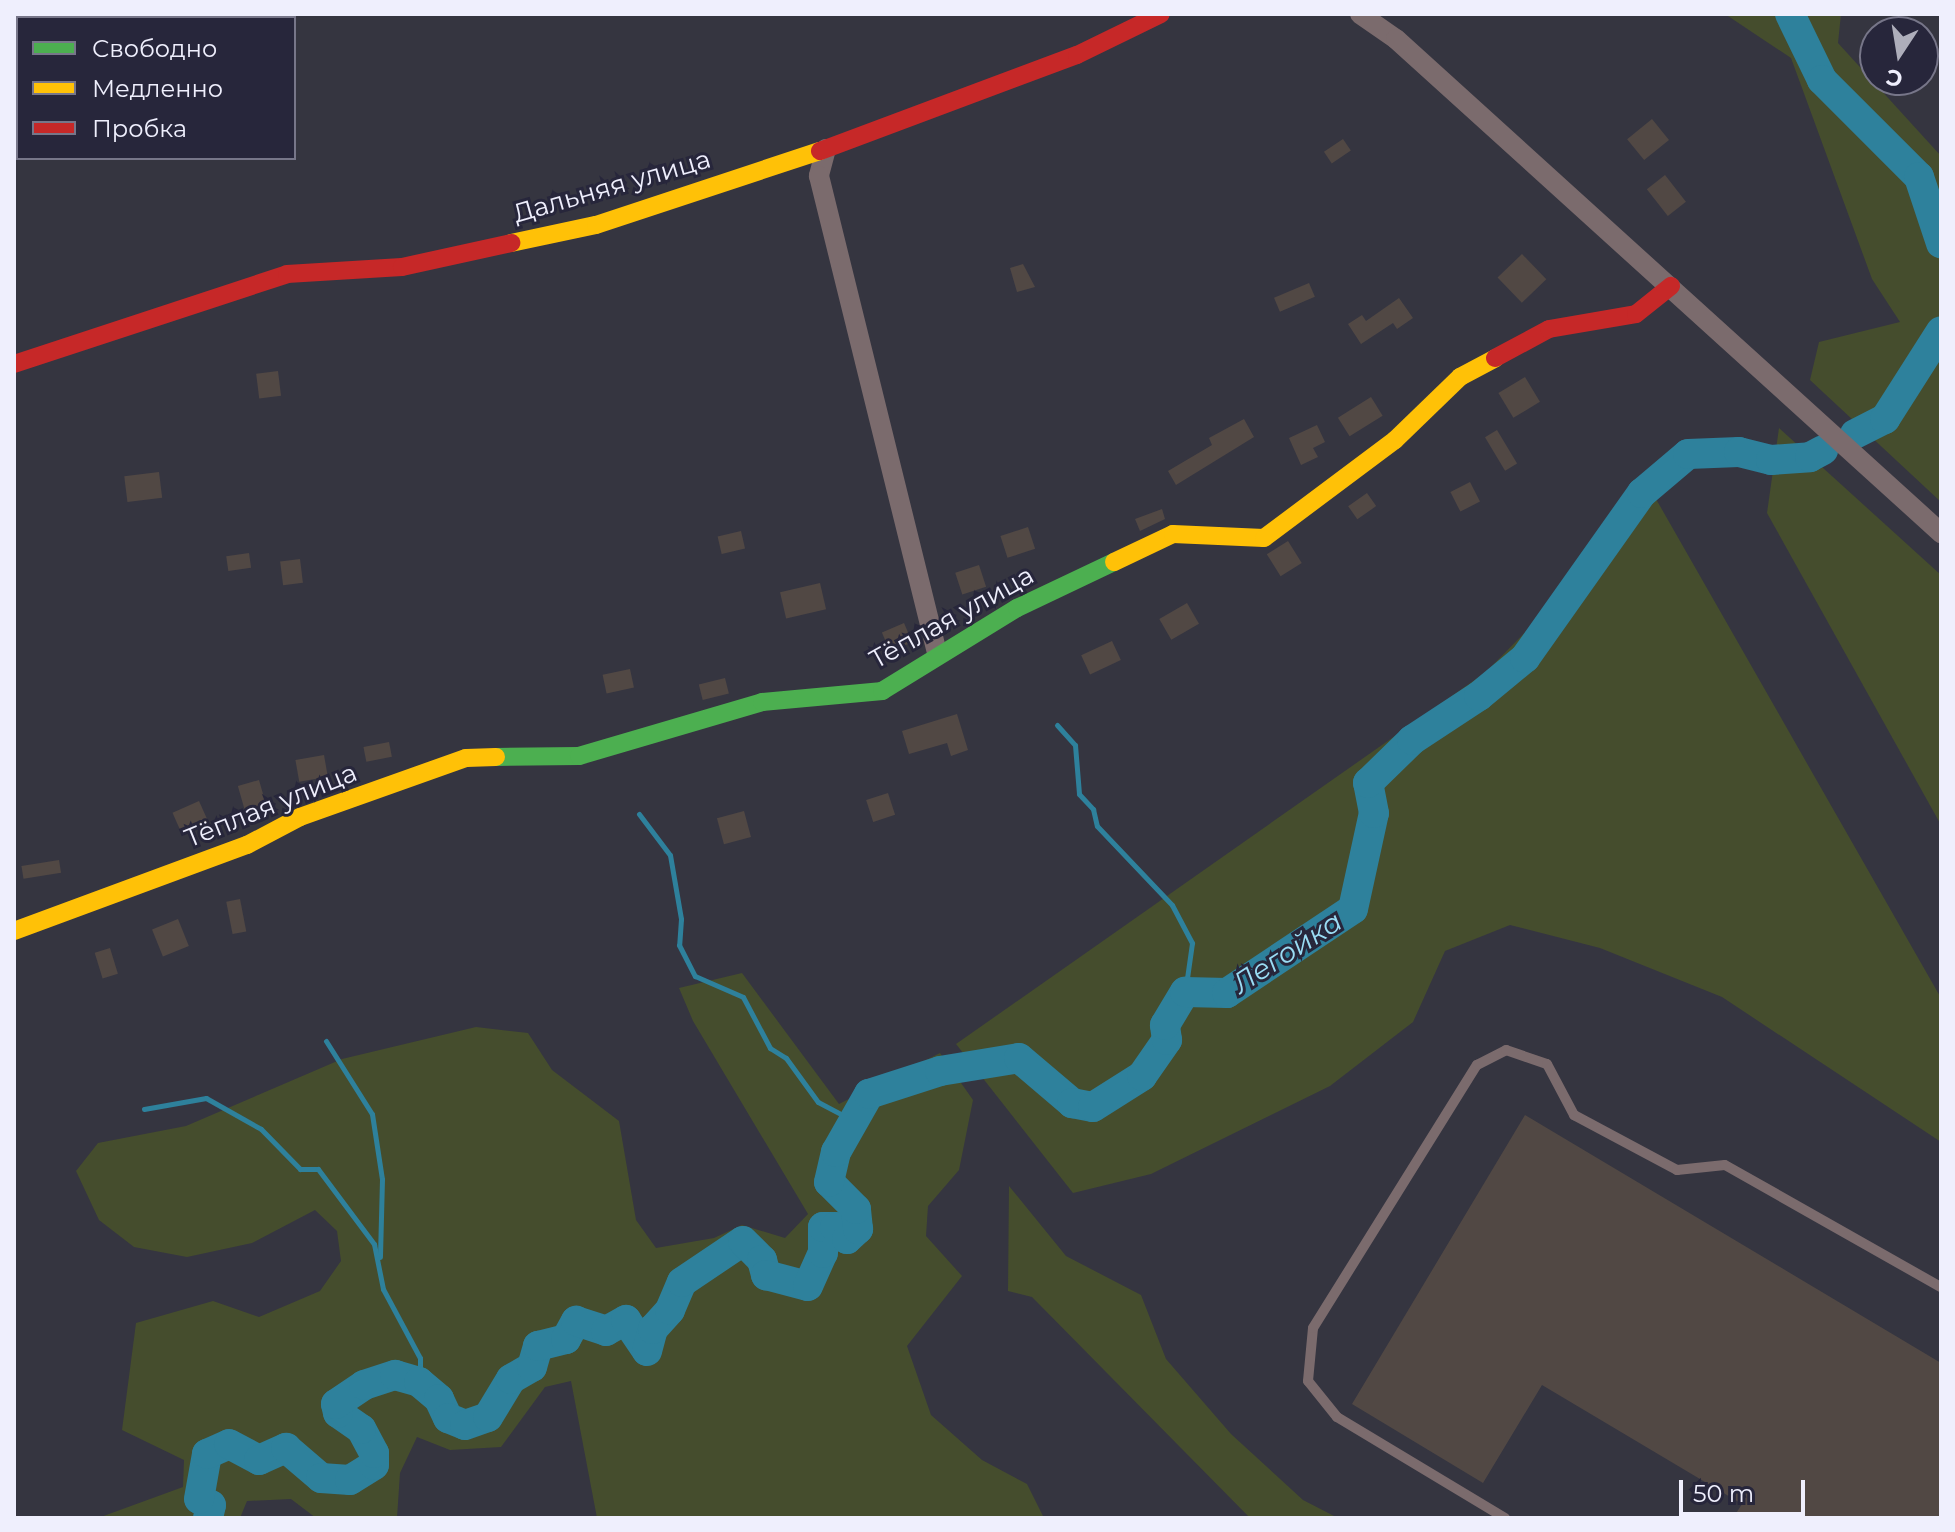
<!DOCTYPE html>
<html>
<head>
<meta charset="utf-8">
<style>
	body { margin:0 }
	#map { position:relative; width:1955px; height:1532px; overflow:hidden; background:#353540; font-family:Montserrat,sans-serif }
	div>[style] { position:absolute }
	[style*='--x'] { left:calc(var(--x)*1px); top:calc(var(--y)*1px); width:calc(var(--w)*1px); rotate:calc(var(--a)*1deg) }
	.green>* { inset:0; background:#454d2d }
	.stream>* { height:5px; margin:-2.5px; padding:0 2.5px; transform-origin:2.5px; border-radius:2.5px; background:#2e819c }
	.river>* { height:30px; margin:-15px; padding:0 15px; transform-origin:15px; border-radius:15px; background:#2e819c }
	.building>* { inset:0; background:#514844; transform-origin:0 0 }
	.lane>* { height:10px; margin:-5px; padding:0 5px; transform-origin:5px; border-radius:5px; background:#7b6b6d }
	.street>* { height:20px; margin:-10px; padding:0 10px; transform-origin:10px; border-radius:10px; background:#7b6b6d }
	.fast>* { height:18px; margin:-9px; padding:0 9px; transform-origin:9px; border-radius:9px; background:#4caf50 }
	.slow>* { height:18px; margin:-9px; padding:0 9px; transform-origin:9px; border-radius:9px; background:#ffc107 }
	.jam>* { height:18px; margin:-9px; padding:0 9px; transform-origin:9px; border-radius:9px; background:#c62828 }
	span { translate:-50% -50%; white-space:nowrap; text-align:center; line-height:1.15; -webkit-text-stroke:6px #27263b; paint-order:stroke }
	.street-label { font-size:26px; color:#efeffd }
	.water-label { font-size:28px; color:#9adcf4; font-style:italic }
	.frame { position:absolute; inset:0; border:16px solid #efeffd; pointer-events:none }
	.legend { position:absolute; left:16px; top:16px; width:280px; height:144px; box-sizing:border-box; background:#27263b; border:2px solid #777689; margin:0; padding:10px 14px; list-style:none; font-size:24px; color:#efeffd }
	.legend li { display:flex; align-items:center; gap:16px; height:40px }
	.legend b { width:40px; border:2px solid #777689 }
	.north { position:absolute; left:1859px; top:16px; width:80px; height:80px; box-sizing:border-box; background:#27263b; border:2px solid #777689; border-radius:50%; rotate:192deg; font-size:22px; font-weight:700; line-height:32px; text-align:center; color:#efeffd }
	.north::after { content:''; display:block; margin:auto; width:28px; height:36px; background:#aeaebb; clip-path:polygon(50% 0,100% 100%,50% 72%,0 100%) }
	.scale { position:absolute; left:1679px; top:1480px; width:126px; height:36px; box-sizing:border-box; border:4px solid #efeffd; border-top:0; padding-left:10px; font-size:24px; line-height:28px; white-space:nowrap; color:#efeffd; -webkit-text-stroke:6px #27263b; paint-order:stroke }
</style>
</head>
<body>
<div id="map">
	<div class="green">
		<div style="clip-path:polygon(1725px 14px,1841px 14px,1838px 43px,1941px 156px,1941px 502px,1810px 380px,1819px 342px,1900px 322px,1872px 279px,1791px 58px)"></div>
		<div style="clip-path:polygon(1779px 428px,1941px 575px,1941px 825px,1767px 513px)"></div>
		<div style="clip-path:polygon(1656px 499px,1941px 998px,1941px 1142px,1722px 997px,1600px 948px,1510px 925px,1445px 951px,1413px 1022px,1330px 1086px,1151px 1174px,1073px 1193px,956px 1044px,1486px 672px)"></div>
		<div style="clip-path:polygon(742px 973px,839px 1104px,940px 1053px,973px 1100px,959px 1170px,928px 1206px,926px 1236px,962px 1276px,907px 1346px,931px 1415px,982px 1460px,1027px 1484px,1044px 1518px,597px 1518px,571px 1381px,545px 1387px,501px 1447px,450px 1450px,417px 1437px,400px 1473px,397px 1518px,316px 1518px,291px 1499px,247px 1501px,240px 1518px,98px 1518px,183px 1487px,184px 1460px,122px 1430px,136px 1323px,213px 1301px,259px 1317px,320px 1291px,341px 1261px,337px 1231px,315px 1210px,252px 1243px,187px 1257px,134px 1247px,99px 1220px,76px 1171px,98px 1143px,186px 1126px,342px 1059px,476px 1027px,528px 1033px,552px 1070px,619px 1121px,636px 1220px,656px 1248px,714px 1238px,742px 1225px,785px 1238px,808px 1214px,693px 1021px,679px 988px)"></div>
		<div style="clip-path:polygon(1009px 1186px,1066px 1256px,1141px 1295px,1166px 1359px,1231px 1434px,1303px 1500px,1338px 1518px,1250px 1518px,1032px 1297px,1008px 1291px)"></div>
	</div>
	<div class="stream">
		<div style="--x:1057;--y:725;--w:27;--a:48"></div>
		<div style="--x:1075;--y:745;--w:49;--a:85.3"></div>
		<div style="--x:1079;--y:794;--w:21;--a:47"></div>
		<div style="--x:1093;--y:809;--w:17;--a:77"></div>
		<div style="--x:1097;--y:826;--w:109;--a:46.5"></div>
		<div style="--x:1172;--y:905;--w:43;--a:62.2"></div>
		<div style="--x:1192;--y:943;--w:49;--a:98.1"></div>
		<div style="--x:639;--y:814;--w:51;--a:52.9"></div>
		<div style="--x:670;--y:855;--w:65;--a:80.2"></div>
		<div style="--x:681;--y:919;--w:26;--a:94"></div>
		<div style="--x:679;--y:945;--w:35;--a:63"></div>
		<div style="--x:695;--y:976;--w:52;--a:23.6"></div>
		<div style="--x:743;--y:997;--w:58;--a:62.1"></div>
		<div style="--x:770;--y:1048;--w:19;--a:32"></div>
		<div style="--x:786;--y:1058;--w:54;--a:54"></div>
		<div style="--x:818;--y:1102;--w:41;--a:27.8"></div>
		<div style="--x:326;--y:1041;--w:86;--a:57.8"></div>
		<div style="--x:372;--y:1114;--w:66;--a:81.3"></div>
		<div style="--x:382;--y:1179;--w:78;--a:91.5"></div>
		<div style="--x:144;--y:1109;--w:63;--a:-10.1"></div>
		<div style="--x:206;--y:1098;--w:63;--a:29.4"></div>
		<div style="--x:261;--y:1129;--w:56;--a:45.7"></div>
		<div style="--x:300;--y:1169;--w:18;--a:0"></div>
		<div style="--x:318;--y:1169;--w:94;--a:53.3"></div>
		<div style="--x:374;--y:1244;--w:46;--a:78.7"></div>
		<div style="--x:383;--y:1289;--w:78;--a:61.8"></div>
		<div style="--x:420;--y:1358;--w:9;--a:90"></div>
		<div style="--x:420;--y:1367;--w:17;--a:140"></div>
	</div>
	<div class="river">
		<div style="--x:1790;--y:14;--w:73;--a:64.1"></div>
		<div style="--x:1822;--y:80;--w:137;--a:45"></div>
		<div style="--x:1919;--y:177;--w:70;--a:71.6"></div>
		<div style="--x:1855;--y:434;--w:34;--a:-27"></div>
		<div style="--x:1885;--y:419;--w:104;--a:-57.5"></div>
		<div style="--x:208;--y:1518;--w:13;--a:-77"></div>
		<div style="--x:211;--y:1505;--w:13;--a:-153"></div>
		<div style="--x:199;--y:1499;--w:46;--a:-79.9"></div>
		<div style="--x:207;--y:1454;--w:24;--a:-24"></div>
		<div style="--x:229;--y:1444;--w:34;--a:28"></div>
		<div style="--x:259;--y:1460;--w:30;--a:-24"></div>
		<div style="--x:286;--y:1448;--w:46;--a:40.6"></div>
		<div style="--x:321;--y:1478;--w:29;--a:4"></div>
		<div style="--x:350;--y:1480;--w:28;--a:-32"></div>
		<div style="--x:374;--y:1465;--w:12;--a:-90"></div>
		<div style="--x:374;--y:1453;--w:27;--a:-118"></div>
		<div style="--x:361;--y:1429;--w:28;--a:-145"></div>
		<div style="--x:338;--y:1413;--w:9;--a:-103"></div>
		<div style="--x:336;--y:1404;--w:34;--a:-34"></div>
		<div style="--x:364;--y:1385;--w:33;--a:-18"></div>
		<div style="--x:395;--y:1375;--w:25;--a:16"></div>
		<div style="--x:419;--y:1382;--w:26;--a:40"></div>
		<div style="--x:439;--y:1399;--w:21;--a:65"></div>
		<div style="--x:448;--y:1418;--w:18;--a:22"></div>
		<div style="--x:465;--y:1425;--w:24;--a:-19"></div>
		<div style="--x:488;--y:1417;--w:44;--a:-58.8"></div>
		<div style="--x:511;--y:1379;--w:24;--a:-30"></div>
		<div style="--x:532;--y:1367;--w:22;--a:-74"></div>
		<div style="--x:538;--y:1346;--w:29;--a:-14"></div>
		<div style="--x:566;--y:1339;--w:21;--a:-61"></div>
		<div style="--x:576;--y:1321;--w:32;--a:18"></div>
		<div style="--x:606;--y:1331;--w:23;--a:-29"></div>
		<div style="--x:626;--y:1320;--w:37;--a:56"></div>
		<div style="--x:647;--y:1351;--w:23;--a:-75"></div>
		<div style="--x:653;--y:1329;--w:25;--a:-48"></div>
		<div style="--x:670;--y:1310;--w:30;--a:-67"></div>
		<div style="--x:682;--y:1282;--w:73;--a:-33.9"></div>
		<div style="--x:743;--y:1241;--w:27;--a:45"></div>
		<div style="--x:762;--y:1260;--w:16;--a:75"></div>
		<div style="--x:766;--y:1275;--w:43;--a:14.7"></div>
		<div style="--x:808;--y:1286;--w:36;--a:-66"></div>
		<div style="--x:823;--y:1253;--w:26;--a:-90"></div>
		<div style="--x:823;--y:1227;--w:12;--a:0"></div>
		<div style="--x:835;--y:1227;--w:17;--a:45"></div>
		<div style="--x:847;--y:1239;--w:15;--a:-42"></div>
		<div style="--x:858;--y:1229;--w:20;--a:-96"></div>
		<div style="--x:856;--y:1209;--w:38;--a:-135"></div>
		<div style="--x:829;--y:1182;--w:31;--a:-77"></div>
		<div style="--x:836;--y:1152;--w:67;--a:-60.4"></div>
		<div style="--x:869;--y:1094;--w:75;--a:-17.9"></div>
		<div style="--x:940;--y:1071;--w:80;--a:-9.3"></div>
		<div style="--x:1019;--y:1058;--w:70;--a:40.3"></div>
		<div style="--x:1072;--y:1103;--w:21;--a:11"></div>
		<div style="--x:1093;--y:1107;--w:58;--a:-32.3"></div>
		<div style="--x:1142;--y:1076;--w:44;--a:-55.2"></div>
		<div style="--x:1167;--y:1040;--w:15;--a:-98"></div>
		<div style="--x:1165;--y:1025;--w:39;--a:-59"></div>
		<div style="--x:1185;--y:992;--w:42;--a:1.4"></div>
		<div style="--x:1227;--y:993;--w:151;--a:-33.7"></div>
		<div style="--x:1353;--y:909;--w:98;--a:-77.7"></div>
		<div style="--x:1374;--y:813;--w:31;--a:-101"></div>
		<div style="--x:1368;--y:783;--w:62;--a:-44.3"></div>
		<div style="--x:1412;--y:740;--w:80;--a:-33.3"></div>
		<div style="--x:1479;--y:696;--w:60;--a:-39.6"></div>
		<div style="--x:1525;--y:658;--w:202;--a:-54.7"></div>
		<div style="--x:1642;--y:493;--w:60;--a:-40.3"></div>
		<div style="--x:1688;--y:454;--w:51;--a:-2.2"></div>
		<div style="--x:1739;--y:452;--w:33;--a:14"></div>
		<div style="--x:1771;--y:460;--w:39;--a:-4"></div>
		<div style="--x:1810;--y:457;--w:15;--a:-28"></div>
	</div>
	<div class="building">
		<div style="left:1652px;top:119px;width:27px;height:32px;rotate:51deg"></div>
		<div style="left:1343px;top:139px;width:14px;height:23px;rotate:56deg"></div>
		<div style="left:1665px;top:175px;width:34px;height:23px;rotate:52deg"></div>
		<div style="left:1522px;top:254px;width:35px;height:34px;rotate:46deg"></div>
		<div style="clip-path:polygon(1023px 264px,1035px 287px,1017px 292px,1010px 268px)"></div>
		<div style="left:1309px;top:283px;width:15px;height:38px;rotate:67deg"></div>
		<div style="clip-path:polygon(1399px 298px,1413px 318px,1397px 329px,1393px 323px,1361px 344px,1348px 324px,1362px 315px,1366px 321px)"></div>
		<div style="left:278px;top:371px;width:25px;height:22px;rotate:83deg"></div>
		<div style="left:1525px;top:377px;width:29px;height:31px;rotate:59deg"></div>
		<div style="left:1371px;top:397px;width:22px;height:39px;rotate:58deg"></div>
		<div style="clip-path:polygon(1244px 419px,1254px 437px,1176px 485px,1168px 471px,1212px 445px,1209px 438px)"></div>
		<div style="clip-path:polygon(1317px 425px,1325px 442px,1313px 448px,1318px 457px,1301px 465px,1289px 438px)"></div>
		<div style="left:1497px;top:430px;width:39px;height:14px;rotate:59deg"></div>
		<div style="left:159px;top:472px;width:26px;height:35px;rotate:83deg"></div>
		<div style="left:1470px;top:482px;width:22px;height:22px;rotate:63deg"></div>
		<div style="left:1367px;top:493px;width:16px;height:23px;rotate:55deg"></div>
		<div style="clip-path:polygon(1162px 509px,1165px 519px,1140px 531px,1135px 519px)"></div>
		<div style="left:1028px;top:527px;width:23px;height:29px;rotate:72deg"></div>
		<div style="left:741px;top:531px;width:18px;height:24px;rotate:77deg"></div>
		<div style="left:1288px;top:541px;width:26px;height:25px;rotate:58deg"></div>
		<div style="left:249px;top:553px;width:15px;height:23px;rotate:82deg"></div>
		<div style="left:300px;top:559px;width:24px;height:20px;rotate:83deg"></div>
		<div style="left:979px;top:565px;width:23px;height:25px;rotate:72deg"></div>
		<div style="left:820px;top:583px;width:27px;height:41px;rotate:77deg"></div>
		<div style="left:1187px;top:603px;width:24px;height:32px;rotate:60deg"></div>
		<div style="left:904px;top:623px;width:21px;height:24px;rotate:67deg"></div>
		<div style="left:1112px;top:641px;width:21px;height:34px;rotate:65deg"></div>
		<div style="left:630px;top:669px;width:19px;height:28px;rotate:78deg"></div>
		<div style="left:725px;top:678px;width:16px;height:27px;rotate:76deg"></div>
		<div style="clip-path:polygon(957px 714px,968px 750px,951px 756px,947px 743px,909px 754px,902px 731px)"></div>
		<div style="left:389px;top:742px;width:15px;height:26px;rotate:79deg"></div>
		<div style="left:324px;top:755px;width:22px;height:29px;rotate:80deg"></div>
		<div style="left:259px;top:780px;width:26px;height:22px;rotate:74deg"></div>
		<div style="left:888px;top:793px;width:23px;height:23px;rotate:72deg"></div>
		<div style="left:199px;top:801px;width:22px;height:29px;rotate:66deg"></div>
		<div style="left:744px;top:811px;width:27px;height:28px;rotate:75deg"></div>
		<div style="left:59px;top:860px;width:13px;height:38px;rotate:81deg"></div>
		<div style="left:240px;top:899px;width:33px;height:14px;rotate:79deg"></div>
		<div style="left:178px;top:919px;width:29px;height:28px;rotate:68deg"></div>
		<div style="left:110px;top:948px;width:27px;height:16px;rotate:73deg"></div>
		<div style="clip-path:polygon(1525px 1115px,1941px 1363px,1941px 1518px,1733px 1518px,1742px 1504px,1542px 1385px,1483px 1483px,1352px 1404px)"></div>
	</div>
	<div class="lane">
		<div style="--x:1505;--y:1518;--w:196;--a:-149"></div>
		<div style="--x:1337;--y:1417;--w:46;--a:-128.9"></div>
		<div style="--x:1308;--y:1381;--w:53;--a:-84.6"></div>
		<div style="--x:1313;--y:1328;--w:310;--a:-58.1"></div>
		<div style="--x:1477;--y:1065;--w:33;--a:-27"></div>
		<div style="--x:1506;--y:1050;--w:43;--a:18.9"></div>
		<div style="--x:1547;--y:1064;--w:58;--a:62.1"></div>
		<div style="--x:1574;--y:1115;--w:117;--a:28.1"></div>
		<div style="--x:1677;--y:1170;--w:48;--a:-5.9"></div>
		<div style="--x:1725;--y:1165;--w:248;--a:29.5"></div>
	</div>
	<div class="street">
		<div style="--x:1360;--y:14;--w:44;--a:34.8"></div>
		<div style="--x:1396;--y:39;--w:736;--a:42.19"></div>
		<div style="--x:826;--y:149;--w:28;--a:105"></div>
		<div style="--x:819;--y:176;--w:491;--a:76.1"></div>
	</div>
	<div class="fast">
		<div style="--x:496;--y:757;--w:83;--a:-0.7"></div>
		<div style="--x:579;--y:756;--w:191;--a:-16.4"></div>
		<div style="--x:762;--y:702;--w:121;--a:-5.2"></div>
		<div style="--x:882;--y:691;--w:158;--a:-31.6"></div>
		<div style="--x:1017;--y:608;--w:107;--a:-25.4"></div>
	</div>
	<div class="slow">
		<div style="--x:511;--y:243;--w:87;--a:-12"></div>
		<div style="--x:596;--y:225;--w:236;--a:-18.3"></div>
		<div style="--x:1114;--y:562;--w:65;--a:-25.4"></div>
		<div style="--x:1173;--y:534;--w:91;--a:2.5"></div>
		<div style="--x:1264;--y:538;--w:164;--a:-36.8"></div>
		<div style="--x:1395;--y:440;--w:91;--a:-44.1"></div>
		<div style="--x:1460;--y:377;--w:40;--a:-28"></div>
		<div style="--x:14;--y:931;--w:248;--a:-20.3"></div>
		<div style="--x:247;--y:845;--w:60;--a:-27.8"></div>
		<div style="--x:300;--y:817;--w:176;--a:-19.6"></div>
		<div style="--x:466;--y:758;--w:30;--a:-2"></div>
	</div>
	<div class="jam">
		<div style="--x:820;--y:151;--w:274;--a:-20.5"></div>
		<div style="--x:1077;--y:55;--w:93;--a:-26"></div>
		<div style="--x:1495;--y:358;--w:61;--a:-28.2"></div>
		<div style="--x:1549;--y:329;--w:88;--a:-9.8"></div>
		<div style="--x:1636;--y:314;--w:45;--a:-38.7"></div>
		<div style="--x:14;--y:364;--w:287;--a:-18.2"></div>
		<div style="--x:287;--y:274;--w:115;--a:-3.5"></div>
		<div style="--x:402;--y:267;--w:112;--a:-12.4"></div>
	</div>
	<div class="street-label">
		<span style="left:612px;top:187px;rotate:-16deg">Дальняя улица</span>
		<span style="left:952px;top:618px;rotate:-29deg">Тёплая улица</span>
		<span style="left:271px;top:806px;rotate:-22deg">Тёплая улица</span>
	</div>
	<div class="water-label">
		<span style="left:1287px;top:952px;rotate:-33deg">Легойка</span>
	</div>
	<div class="frame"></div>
	<ul class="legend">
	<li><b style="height:10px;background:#4caf50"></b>Свободно</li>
	<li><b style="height:10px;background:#ffc107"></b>Медленно</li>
	<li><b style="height:10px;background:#c62828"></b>Пробка</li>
	</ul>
	<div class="north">С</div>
	<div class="scale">50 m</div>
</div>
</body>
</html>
